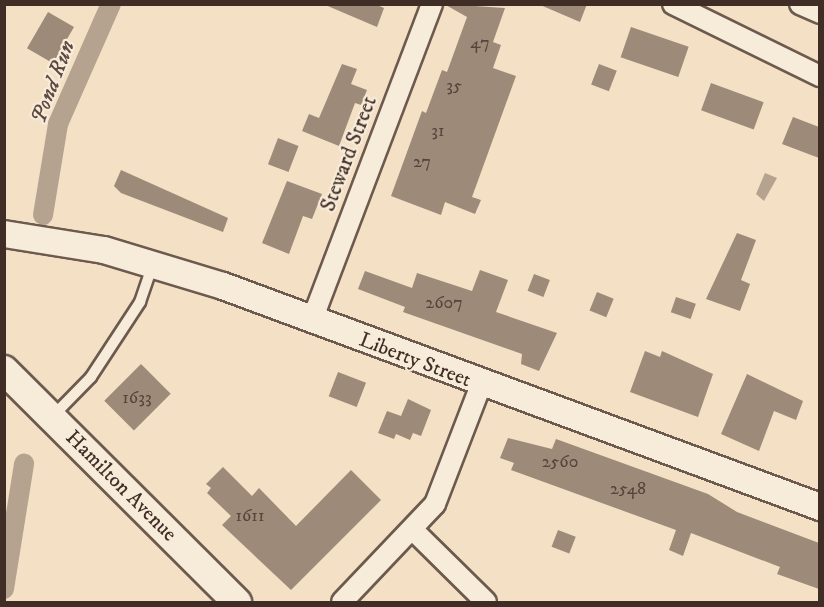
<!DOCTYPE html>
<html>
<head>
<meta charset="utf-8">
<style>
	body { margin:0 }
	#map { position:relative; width:824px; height:607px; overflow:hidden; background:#f3e0c5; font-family:"IM FELL DW Pica",serif }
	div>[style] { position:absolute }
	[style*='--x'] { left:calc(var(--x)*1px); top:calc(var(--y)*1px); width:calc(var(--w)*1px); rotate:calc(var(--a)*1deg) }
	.water>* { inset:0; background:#b6a38f }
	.canal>* { height:20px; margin:-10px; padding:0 10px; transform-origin:10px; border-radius:10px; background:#b6a38f }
	.building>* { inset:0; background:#9d8a79; transform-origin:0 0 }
	.roads { filter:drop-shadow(2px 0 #6d5a4e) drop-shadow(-2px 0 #6d5a4e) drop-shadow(0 2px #6d5a4e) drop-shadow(0 -2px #6d5a4e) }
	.service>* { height:10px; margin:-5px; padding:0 5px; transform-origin:5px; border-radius:5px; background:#f7ebd9 }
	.minor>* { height:20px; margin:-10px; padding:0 10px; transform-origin:10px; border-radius:10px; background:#f7ebd9 }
	.tertiary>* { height:26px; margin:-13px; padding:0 13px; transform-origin:13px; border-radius:13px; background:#f7ebd9 }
	.secondary>* { height:28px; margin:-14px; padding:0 14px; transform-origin:14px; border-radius:14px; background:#f7ebd9 }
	span { translate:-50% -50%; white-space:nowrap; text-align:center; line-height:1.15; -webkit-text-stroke:4.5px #f7ebd9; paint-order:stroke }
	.number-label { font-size:18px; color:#57443b }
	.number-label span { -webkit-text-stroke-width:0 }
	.street-label { font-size:21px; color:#402d26 }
	.water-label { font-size:22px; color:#5e4a40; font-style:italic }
	.frame { position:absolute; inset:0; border:6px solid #402d26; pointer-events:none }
</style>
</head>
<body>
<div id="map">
	<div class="water">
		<div style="clip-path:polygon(765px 173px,777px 178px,764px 201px,756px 194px)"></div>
	</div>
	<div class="canal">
		<div style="--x:43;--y:215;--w:92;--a:-80.6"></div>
		<div style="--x:58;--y:124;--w:131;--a:-66.2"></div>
		<div style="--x:4;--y:589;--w:127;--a:-80.9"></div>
	</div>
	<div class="building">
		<div style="clip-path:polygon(323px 4px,375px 4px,384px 8px,377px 27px)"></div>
		<div style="clip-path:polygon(444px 4px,505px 8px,493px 42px,501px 45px,493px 68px,516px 76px,472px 197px,481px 200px,475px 214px,445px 202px,441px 215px,391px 196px,422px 111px,426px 113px,442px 70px,447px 72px,467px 17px)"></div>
		<div style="clip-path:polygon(538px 4px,587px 4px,580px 22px)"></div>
		<div style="left:48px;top:12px;width:30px;height:42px;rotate:30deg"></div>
		<div style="left:631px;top:27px;width:61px;height:32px;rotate:19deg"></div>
		<div style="clip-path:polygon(342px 64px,357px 69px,351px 84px,367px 90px,361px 105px,355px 103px,339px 146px,302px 131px,309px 114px,319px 118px)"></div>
		<div style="left:599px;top:64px;width:19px;height:22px;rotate:21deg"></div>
		<div style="left:711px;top:83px;width:56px;height:29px;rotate:20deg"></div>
		<div style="clip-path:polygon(793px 117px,819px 127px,819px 158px,782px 144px)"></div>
		<div style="left:278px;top:138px;width:22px;height:28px;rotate:21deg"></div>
		<div style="clip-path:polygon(121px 170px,228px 218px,223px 232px,121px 193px,114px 186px)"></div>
		<div style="clip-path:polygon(287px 181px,322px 194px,312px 219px,303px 216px,289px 254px,262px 243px)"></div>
		<div style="clip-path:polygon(737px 233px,756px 240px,741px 280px,750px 284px,740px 311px,706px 299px)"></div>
		<div style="clip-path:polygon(480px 270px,508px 280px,496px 312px,557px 333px,539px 371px,521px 364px,522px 354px,403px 312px,405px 307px,358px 289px,365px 271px,412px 288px,417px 273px,472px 291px)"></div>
		<div style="left:534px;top:274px;width:17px;height:18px;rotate:21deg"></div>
		<div style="left:597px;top:292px;width:18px;height:20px;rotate:22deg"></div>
		<div style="left:676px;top:297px;width:21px;height:16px;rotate:19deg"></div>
		<div style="clip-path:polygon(645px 351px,660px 357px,662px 351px,713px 374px,698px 417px,630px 392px)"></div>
		<div style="left:141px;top:364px;width:42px;height:52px;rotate:45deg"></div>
		<div style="left:338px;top:372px;width:30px;height:26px;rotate:21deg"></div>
		<div style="clip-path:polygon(747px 374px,803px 401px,796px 420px,774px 411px,759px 451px,721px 434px)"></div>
		<div style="clip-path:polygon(408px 399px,431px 410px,421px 436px,413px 433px,410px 440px,396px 434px,394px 439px,378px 433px,387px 411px,401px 416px)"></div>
		<div style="clip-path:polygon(508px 438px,552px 449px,556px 439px,708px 494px,737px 512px,819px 543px,819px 589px,777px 574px,780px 567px,691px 533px,683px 556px,669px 550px,676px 530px,511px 470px,514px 463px,500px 458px)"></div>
		<div style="clip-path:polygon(223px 467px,252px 496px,259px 488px,296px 526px,351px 470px,381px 500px,291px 590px,222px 525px,231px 516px,207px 493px,211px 488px,206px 484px)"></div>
		<div style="left:558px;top:530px;width:19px;height:18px;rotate:21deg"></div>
	</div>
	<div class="roads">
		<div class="service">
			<div style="--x:52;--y:417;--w:56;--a:-45.7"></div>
			<div style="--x:91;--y:377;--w:90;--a:-56.8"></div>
			<div style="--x:140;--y:302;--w:40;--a:-71.1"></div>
		</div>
		<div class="minor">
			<div style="--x:673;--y:4;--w:164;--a:26.1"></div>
			<div style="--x:800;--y:4;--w:22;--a:24"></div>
			<div style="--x:312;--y:320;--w:338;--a:-69.2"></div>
			<div style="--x:414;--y:531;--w:101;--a:44.6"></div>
			<div style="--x:342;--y:602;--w:135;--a:-46.5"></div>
			<div style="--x:435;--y:504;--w:128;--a:-68.9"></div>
		</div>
		<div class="tertiary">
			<div style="--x:4;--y:234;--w:101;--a:9.1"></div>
			<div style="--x:104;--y:250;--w:124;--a:16.8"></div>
			<div style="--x:223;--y:286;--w:637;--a:20.31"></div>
		</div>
		<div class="secondary">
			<div style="--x:4;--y:370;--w:329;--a:44.9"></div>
		</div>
	</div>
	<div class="number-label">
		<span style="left:480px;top:43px">47</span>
		<span style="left:454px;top:86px">35</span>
		<span style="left:438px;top:131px">31</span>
		<span style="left:422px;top:162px">27</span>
		<span style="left:444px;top:303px">2607</span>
		<span style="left:137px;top:398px">1633</span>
		<span style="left:560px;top:462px">2560</span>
		<span style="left:628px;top:489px">2548</span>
		<span style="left:250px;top:516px">1611</span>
	</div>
	<div class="street-label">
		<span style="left:349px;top:154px;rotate:-69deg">Steward Street</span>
		<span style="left:415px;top:360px;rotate:21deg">Liberty Street</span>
		<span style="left:121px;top:486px;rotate:45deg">Hamilton Avenue</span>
	</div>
	<div class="water-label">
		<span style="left:53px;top:82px;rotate:-69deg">Pond Run</span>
	</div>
	<div class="frame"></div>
</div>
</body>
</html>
